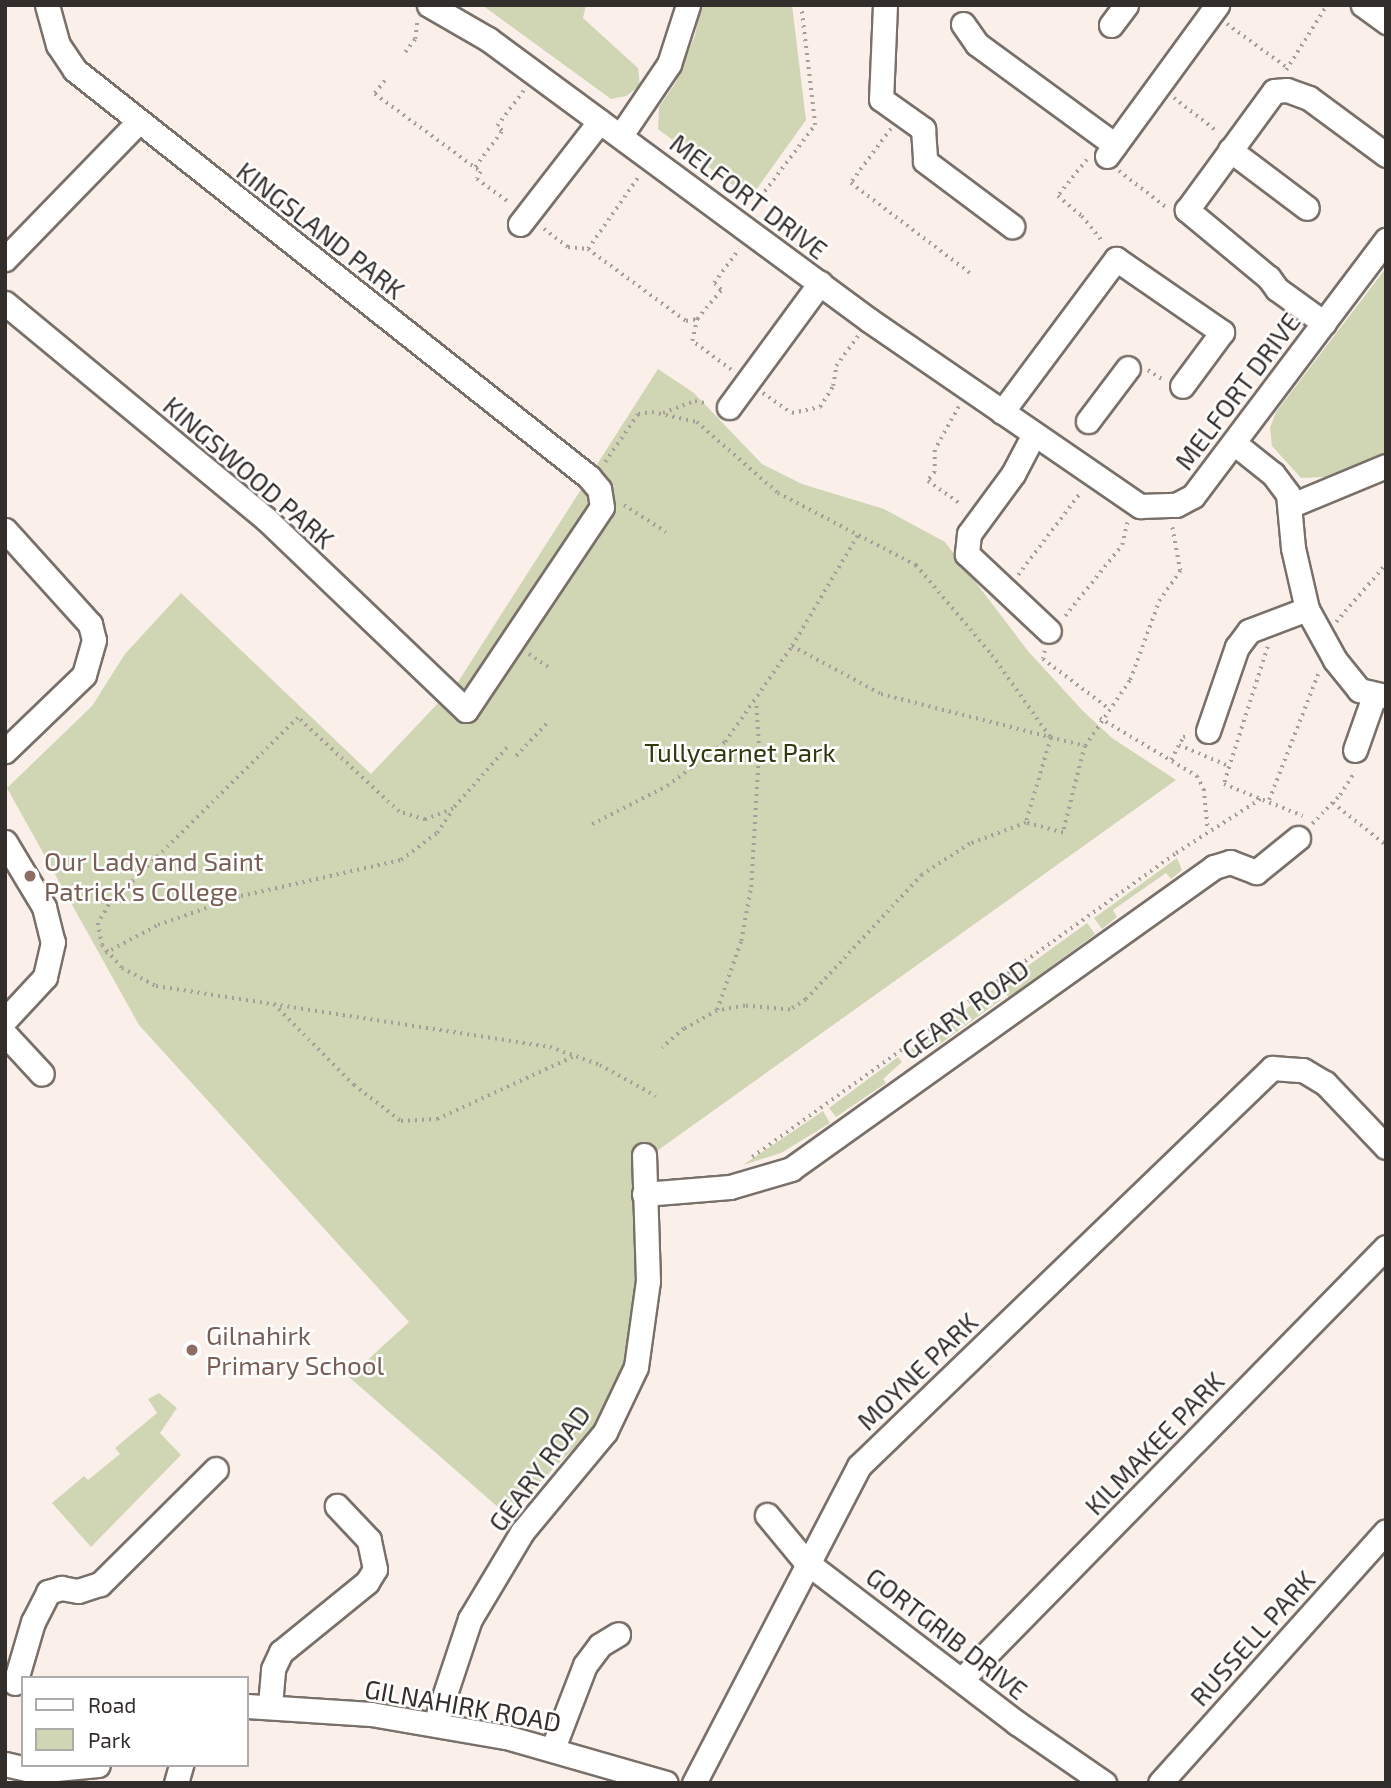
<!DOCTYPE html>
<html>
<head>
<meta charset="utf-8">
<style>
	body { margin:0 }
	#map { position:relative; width:1391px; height:1788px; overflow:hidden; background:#faf0e9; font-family:"Exo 2",sans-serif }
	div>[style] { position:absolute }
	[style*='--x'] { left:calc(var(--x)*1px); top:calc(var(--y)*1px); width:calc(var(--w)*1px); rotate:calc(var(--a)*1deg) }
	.green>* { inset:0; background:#d0d6b4; transform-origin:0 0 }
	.path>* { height:3.5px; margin-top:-1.75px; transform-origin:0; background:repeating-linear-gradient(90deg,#a59e99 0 2px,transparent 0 7px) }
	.roads { filter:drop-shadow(2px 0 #787069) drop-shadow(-2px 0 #787069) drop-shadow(0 2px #787069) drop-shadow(0 -2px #787069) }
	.minor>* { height:23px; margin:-11.5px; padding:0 11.5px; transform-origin:11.5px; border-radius:11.5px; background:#fff }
	.dots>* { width:19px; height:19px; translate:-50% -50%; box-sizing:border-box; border:4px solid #fff; border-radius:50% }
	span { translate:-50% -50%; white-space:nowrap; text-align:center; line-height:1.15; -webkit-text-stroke:5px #fff; paint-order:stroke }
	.street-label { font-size:26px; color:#322e2c }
	.park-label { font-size:26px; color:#32370d }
	.education-label { font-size:26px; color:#785e54 }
	.left { translate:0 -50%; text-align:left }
	.frame { position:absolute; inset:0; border:7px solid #322e2c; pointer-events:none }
	.legend { position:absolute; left:21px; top:1676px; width:228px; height:91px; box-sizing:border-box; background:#fff; border:2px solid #adabab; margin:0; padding:9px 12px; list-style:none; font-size:21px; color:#322e2c }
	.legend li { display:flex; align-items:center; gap:14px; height:35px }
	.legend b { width:35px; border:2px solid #adabab }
</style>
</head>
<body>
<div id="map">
	<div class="green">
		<div style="clip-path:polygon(482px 5px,586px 5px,583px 18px,638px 68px,640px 86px,626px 96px,611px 99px)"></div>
		<div style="clip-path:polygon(701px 5px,792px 5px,806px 120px,756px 190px,743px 193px,658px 129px,659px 107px,676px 82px,695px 35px)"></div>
		<div style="clip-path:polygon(1386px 268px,1386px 452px,1326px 481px,1324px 477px,1301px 478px,1272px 446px,1270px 428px,1276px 412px)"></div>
		<div style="clip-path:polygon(658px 369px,694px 393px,762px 464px,802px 484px,884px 509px,945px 542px,1028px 651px,1083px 711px,1112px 738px,1176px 780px,647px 1158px,643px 1350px,597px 1425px,507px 1515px,349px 1377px,409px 1322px,139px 1025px,7px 788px,92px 706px,125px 654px,181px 593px,371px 774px,458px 682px)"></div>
		<div style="clip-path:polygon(1177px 858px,1182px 870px,1171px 879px,1166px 873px,1113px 910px,1117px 917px,1102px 929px,1094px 918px)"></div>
		<div style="left:1087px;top:923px;width:14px;height:107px;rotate:54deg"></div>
		<div style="clip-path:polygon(993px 989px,1001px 1000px,936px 1047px,933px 1042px,909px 1060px,905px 1054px)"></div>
		<div style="clip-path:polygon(898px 1057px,902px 1062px,883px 1079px,886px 1083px,836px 1117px,829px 1108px)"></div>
		<div style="clip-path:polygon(823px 1111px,830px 1123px,781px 1153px,743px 1165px)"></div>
		<div style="clip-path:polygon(159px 1393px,177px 1408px,160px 1433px,181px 1455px,91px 1547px,52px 1503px,84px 1476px,88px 1480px,120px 1454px,115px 1448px,157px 1413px,148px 1399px)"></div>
	</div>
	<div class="path">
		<div style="--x:1227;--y:24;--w:72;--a:35.9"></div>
		<div style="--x:405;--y:52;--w:16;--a:-52"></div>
		<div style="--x:415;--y:39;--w:17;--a:-83"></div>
		<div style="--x:1286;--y:70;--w:77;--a:-57.8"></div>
		<div style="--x:385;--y:81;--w:16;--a:128"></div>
		<div style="--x:375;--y:94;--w:132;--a:36.3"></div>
		<div style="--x:481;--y:172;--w:8;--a:120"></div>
		<div style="--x:477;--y:179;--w:41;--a:36"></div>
		<div style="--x:1174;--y:98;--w:56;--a:37.7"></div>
		<div style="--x:891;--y:129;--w:67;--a:126.5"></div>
		<div style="--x:851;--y:183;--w:149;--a:37.1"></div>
		<div style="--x:1087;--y:160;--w:46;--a:128.9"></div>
		<div style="--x:1058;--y:196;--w:31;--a:40"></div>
		<div style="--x:1082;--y:216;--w:33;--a:51"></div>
		<div style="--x:475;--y:167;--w:45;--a:-53.1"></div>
		<div style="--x:502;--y:131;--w:7;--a:-135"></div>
		<div style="--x:497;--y:126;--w:45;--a:-53.1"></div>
		<div style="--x:1119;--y:171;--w:59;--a:37.5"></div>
		<div style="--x:752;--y:208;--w:104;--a:-52.8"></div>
		<div style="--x:815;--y:125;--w:121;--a:-96.7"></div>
		<div style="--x:544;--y:229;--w:30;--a:37"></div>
		<div style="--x:568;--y:247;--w:20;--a:6"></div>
		<div style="--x:588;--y:249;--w:122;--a:36.3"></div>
		<div style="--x:686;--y:321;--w:11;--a:-10"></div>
		<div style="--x:588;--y:249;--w:89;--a:-55.1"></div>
		<div style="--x:731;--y:370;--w:49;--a:-143.4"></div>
		<div style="--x:692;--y:341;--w:23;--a:-77"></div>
		<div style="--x:697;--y:319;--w:38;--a:-50"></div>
		<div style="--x:721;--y:290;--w:10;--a:-135"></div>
		<div style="--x:714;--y:283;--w:42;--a:-53.7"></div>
		<div style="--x:1148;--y:370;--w:17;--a:33"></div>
		<div style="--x:763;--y:393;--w:35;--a:35"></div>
		<div style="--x:792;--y:413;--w:29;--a:-12"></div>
		<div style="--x:820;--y:407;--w:25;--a:-58"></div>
		<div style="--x:833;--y:386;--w:20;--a:-81"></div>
		<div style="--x:836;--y:366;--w:37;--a:-54"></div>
		<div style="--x:959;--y:407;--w:49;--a:119.2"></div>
		<div style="--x:935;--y:450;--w:22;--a:90"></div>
		<div style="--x:935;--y:472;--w:11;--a:128"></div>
		<div style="--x:928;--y:481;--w:42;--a:35.2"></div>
		<div style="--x:663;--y:413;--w:34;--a:-21"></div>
		<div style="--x:695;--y:401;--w:14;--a:12"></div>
		<div style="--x:605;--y:462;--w:58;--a:-55.5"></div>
		<div style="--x:638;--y:414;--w:14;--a:-8"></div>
		<div style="--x:652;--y:412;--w:46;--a:12.5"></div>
		<div style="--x:697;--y:422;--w:108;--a:41.2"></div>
		<div style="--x:778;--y:493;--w:156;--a:27.6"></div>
		<div style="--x:916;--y:565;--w:118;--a:49.8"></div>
		<div style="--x:992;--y:655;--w:102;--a:54.6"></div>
		<div style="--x:1051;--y:738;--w:89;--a:106.4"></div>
		<div style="--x:1026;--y:823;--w:60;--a:159.4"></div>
		<div style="--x:970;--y:844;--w:57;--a:147.1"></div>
		<div style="--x:922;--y:875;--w:171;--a:132.9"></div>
		<div style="--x:806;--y:1000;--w:19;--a:148"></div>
		<div style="--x:790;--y:1010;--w:45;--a:-174.9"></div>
		<div style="--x:745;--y:1006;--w:28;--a:170"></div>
		<div style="--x:717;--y:1011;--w:38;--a:151"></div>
		<div style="--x:684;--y:1029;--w:29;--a:139"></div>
		<div style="--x:624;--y:505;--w:50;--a:32.7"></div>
		<div style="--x:1018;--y:575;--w:104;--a:-52.8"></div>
		<div style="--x:1065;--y:616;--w:91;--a:-51.2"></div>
		<div style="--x:1122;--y:545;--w:23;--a:-77"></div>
		<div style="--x:1336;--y:622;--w:77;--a:-49.2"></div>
		<div style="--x:792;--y:646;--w:101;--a:28.3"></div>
		<div style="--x:881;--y:694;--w:211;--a:14.3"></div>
		<div style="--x:1085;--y:746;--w:90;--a:104.2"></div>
		<div style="--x:1063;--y:833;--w:38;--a:-165"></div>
		<div style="--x:1268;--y:647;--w:144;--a:107.8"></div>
		<div style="--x:1224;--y:784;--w:85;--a:22.1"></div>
		<div style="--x:1045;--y:651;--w:8;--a:104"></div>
		<div style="--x:1043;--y:659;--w:81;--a:37"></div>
		<div style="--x:529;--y:654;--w:27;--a:34"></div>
		<div style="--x:1100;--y:718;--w:113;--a:30.9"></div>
		<div style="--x:1197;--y:776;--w:15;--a:62"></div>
		<div style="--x:1204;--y:789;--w:42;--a:84.6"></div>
		<div style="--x:1179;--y:745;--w:54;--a:22.8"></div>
		<div style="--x:1085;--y:746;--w:80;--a:-55.7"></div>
		<div style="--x:1130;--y:680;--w:84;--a:-69.8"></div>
		<div style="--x:1159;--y:601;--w:37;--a:-55"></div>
		<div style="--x:1180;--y:571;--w:45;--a:-100.3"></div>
		<div style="--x:507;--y:748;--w:81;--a:131.5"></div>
		<div style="--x:453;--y:809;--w:30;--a:159"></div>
		<div style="--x:425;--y:820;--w:27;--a:-163"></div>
		<div style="--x:399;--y:812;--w:138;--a:-137.1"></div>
		<div style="--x:298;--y:718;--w:266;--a:135.3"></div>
		<div style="--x:109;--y:905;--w:21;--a:121"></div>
		<div style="--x:98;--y:923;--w:22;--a:80"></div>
		<div style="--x:102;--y:945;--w:30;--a:49"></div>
		<div style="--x:122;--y:968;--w:38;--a:28"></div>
		<div style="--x:156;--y:986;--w:399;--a:8.8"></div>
		<div style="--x:550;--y:1047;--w:53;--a:19.8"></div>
		<div style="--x:600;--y:1065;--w:64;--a:29"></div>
		<div style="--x:516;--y:756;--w:47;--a:-46.7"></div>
		<div style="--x:1171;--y:760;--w:26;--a:-62"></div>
		<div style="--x:1183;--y:737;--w:7;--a:-16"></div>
		<div style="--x:1269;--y:800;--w:135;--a:-68.7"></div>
		<div style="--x:1333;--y:803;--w:68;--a:38.4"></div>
		<div style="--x:592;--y:824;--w:84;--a:-26.9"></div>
		<div style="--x:667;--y:786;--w:73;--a:-37.2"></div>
		<div style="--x:725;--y:742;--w:117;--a:-55.1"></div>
		<div style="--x:792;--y:646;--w:131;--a:-59.3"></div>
		<div style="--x:1312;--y:824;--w:40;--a:-46"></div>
		<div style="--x:1340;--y:795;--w:28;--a:-58"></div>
		<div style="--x:105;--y:953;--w:60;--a:-27.8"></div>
		<div style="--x:158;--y:925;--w:88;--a:-19.3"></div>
		<div style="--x:241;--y:896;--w:164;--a:-12.7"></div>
		<div style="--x:401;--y:860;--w:45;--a:-36.9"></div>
		<div style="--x:437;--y:833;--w:27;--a:-56"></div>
		<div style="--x:274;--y:1004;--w:114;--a:45.4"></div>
		<div style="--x:354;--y:1085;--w:59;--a:37.5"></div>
		<div style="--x:401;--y:1121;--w:36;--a:-3"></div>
		<div style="--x:437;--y:1119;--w:154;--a:-24.6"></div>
		<div style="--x:717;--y:1010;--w:73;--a:-70.8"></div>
		<div style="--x:741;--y:941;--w:55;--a:-79.5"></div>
		<div style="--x:751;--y:887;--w:137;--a:-86.7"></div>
		<div style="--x:759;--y:750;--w:46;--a:-93.7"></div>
		<div style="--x:752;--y:1157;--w:522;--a:-35.64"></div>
		<div style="--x:1176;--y:853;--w:102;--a:-32.6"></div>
	</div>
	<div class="roads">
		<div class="minor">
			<div style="--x:429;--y:5;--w:68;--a:30"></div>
			<div style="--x:488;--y:39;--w:473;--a:36.4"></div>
			<div style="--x:869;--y:320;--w:329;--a:34.5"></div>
			<div style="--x:1140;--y:506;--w:36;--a:-2"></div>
			<div style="--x:1176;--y:505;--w:19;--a:-28"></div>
			<div style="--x:1193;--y:496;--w:321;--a:-53"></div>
			<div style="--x:885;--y:5;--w:94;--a:92.4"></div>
			<div style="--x:881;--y:99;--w:52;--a:35.5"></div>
			<div style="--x:923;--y:129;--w:32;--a:86"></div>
			<div style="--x:925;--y:161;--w:109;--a:36.8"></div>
			<div style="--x:1363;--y:5;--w:29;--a:36"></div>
			<div style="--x:963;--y:24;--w:24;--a:55"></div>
			<div style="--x:977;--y:44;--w:171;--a:36.2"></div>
			<div style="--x:1111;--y:25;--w:25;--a:-53"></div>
			<div style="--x:621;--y:135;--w:86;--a:-55.9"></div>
			<div style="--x:669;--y:64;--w:62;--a:-72.1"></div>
			<div style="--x:1230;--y:150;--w:96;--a:37"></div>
			<div style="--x:1107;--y:156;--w:187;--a:-53.9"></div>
			<div style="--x:520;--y:224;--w:130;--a:-52.2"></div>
			<div style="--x:5;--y:259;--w:191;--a:-45.8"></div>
			<div style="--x:5;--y:303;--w:337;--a:39.6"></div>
			<div style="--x:265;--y:518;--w:278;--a:43.7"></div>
			<div style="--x:466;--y:710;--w:244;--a:-56.2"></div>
			<div style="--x:602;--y:507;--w:18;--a:-99"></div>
			<div style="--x:599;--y:489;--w:16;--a:-130"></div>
			<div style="--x:589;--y:477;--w:656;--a:-141.63"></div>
			<div style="--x:75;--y:70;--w:30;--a:-124"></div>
			<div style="--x:58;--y:45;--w:41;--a:-105.4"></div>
			<div style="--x:1324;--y:323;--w:58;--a:-144.1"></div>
			<div style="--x:1277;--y:289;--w:14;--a:-126"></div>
			<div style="--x:1269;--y:278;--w:107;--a:-140.3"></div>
			<div style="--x:1187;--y:210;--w:147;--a:-53.8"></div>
			<div style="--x:1274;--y:91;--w:13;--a:-4"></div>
			<div style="--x:1287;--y:90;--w:23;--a:20"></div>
			<div style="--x:1309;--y:98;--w:96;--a:36.5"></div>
			<div style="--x:729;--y:407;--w:154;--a:-53.7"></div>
			<div style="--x:1002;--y:412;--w:191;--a:-53.3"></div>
			<div style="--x:1116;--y:259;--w:129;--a:34.6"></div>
			<div style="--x:1222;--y:332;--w:67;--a:126.5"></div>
			<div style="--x:1088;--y:421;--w:66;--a:-53"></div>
			<div style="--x:1034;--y:434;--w:45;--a:117.7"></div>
			<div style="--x:1013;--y:474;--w:74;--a:126.3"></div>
			<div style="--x:969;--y:534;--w:20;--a:96"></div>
			<div style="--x:967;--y:554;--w:112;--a:43.2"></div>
			<div style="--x:1234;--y:443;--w:50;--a:38.5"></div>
			<div style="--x:1273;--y:474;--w:25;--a:53"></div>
			<div style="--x:1288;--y:494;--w:54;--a:84.7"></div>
			<div style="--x:1293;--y:548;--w:63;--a:77.1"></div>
			<div style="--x:1307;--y:609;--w:58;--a:61.2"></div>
			<div style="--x:1335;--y:660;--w:38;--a:51"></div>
			<div style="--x:1359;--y:690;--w:28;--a:13"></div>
			<div style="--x:1292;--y:505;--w:102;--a:-22.5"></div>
			<div style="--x:5;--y:530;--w:127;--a:47.9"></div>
			<div style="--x:90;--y:624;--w:16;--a:76"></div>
			<div style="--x:94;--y:640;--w:36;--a:106"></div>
			<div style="--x:84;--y:675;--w:110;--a:136.1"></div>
			<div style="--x:1208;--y:731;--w:89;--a:-71"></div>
			<div style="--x:1237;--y:647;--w:20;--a:-53"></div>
			<div style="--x:1249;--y:631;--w:62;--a:-20.8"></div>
			<div style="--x:1355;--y:750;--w:57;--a:-70.6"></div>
			<div style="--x:5;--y:842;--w:76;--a:59"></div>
			<div style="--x:44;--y:907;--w:36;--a:76"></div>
			<div style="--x:53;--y:942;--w:36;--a:103"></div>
			<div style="--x:45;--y:977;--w:59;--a:132.9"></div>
			<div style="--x:5;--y:1034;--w:54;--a:47.2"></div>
			<div style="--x:644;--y:1194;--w:86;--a:-4.7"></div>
			<div style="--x:730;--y:1187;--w:64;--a:-16.4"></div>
			<div style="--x:791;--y:1169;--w:520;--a:-35.52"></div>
			<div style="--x:1214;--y:867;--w:17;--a:-17"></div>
			<div style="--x:1230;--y:862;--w:28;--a:21"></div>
			<div style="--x:1256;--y:872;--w:54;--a:-39"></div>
			<div style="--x:767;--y:1515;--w:60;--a:50.4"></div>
			<div style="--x:805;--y:1561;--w:267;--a:37.4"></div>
			<div style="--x:1017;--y:1723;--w:106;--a:34.6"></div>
			<div style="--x:963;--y:1678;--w:604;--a:-45.54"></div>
			<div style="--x:15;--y:1683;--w:64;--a:-73.6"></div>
			<div style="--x:33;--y:1622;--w:34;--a:-63"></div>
			<div style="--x:48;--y:1592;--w:14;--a:-17"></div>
			<div style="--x:61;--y:1588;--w:17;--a:10"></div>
			<div style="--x:78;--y:1591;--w:23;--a:-18"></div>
			<div style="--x:100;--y:1584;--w:163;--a:-44.8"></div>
			<div style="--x:270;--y:1705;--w:36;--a:-85"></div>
			<div style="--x:273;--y:1669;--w:19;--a:-65"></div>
			<div style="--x:281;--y:1652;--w:111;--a:-39.1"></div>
			<div style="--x:367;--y:1582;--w:15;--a:-58"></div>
			<div style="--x:375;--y:1569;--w:30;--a:-102"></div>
			<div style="--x:369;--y:1540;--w:47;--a:-133.3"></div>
			<div style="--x:247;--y:1706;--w:124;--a:3.7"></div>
			<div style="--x:371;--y:1714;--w:137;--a:9.7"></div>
			<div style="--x:506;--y:1737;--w:166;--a:16"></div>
			<div style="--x:435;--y:1724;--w:111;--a:-71.6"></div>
			<div style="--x:470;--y:1619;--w:101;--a:-59.1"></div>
			<div style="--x:522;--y:1532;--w:130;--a:-50.3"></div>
			<div style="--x:605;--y:1432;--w:72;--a:-64.5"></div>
			<div style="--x:636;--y:1367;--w:87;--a:-82.1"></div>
			<div style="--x:648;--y:1281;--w:126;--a:-91.8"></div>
			<div style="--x:553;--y:1748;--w:89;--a:-68.9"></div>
			<div style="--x:585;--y:1665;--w:25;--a:-53"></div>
			<div style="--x:600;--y:1645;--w:21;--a:-31"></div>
			<div style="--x:5;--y:1764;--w:31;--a:13"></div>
			<div style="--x:35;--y:1771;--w:63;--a:-5.4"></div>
			<div style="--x:176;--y:1783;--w:19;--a:-74"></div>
			<div style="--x:694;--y:1783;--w:357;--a:-62.5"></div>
			<div style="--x:859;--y:1466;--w:574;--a:-43.94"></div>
			<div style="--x:1272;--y:1068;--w:31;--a:4"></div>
			<div style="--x:1303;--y:1070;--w:26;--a:31"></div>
			<div style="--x:1325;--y:1083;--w:88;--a:46.4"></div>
			<div style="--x:1160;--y:1783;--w:338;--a:-48.1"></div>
		</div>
	</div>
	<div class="dots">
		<div style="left:30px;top:876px;background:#8d6e63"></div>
		<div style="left:192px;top:1350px;background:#8d6e63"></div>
	</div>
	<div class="street-label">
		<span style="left:749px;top:196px;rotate:37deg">MELFORT DRIVE</span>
		<span style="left:321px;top:230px;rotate:38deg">KINGSLAND PARK</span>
		<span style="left:1237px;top:391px;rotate:-53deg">MELFORT DRIVE</span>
		<span style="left:249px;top:472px;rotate:41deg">KINGSWOOD PARK</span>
		<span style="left:965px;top:1009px;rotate:-36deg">GEARY ROAD</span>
		<span style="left:917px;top:1371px;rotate:-44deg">MOYNE PARK</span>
		<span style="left:1154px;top:1443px;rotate:-46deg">KILMAKEE PARK</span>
		<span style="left:539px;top:1468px;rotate:-53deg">GEARY ROAD</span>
		<span style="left:947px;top:1633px;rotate:38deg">GORTGRIB DRIVE</span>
		<span style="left:1252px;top:1638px;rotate:-48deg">RUSSELL PARK</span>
		<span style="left:463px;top:1705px;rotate:10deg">GILNAHIRK ROAD</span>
	</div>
	<div class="park-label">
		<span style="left:740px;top:752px">Tullycarnet Park</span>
	</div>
	<div class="education-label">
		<span class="left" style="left:44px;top:876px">Our Lady and Saint<br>Patrick's College</span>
		<span class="left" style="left:206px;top:1350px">Gilnahirk<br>Primary School</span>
	</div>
	<div class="frame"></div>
	<ul class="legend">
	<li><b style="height:9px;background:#fff"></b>Road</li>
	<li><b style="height:19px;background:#d0d6b4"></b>Park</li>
	</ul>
</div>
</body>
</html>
